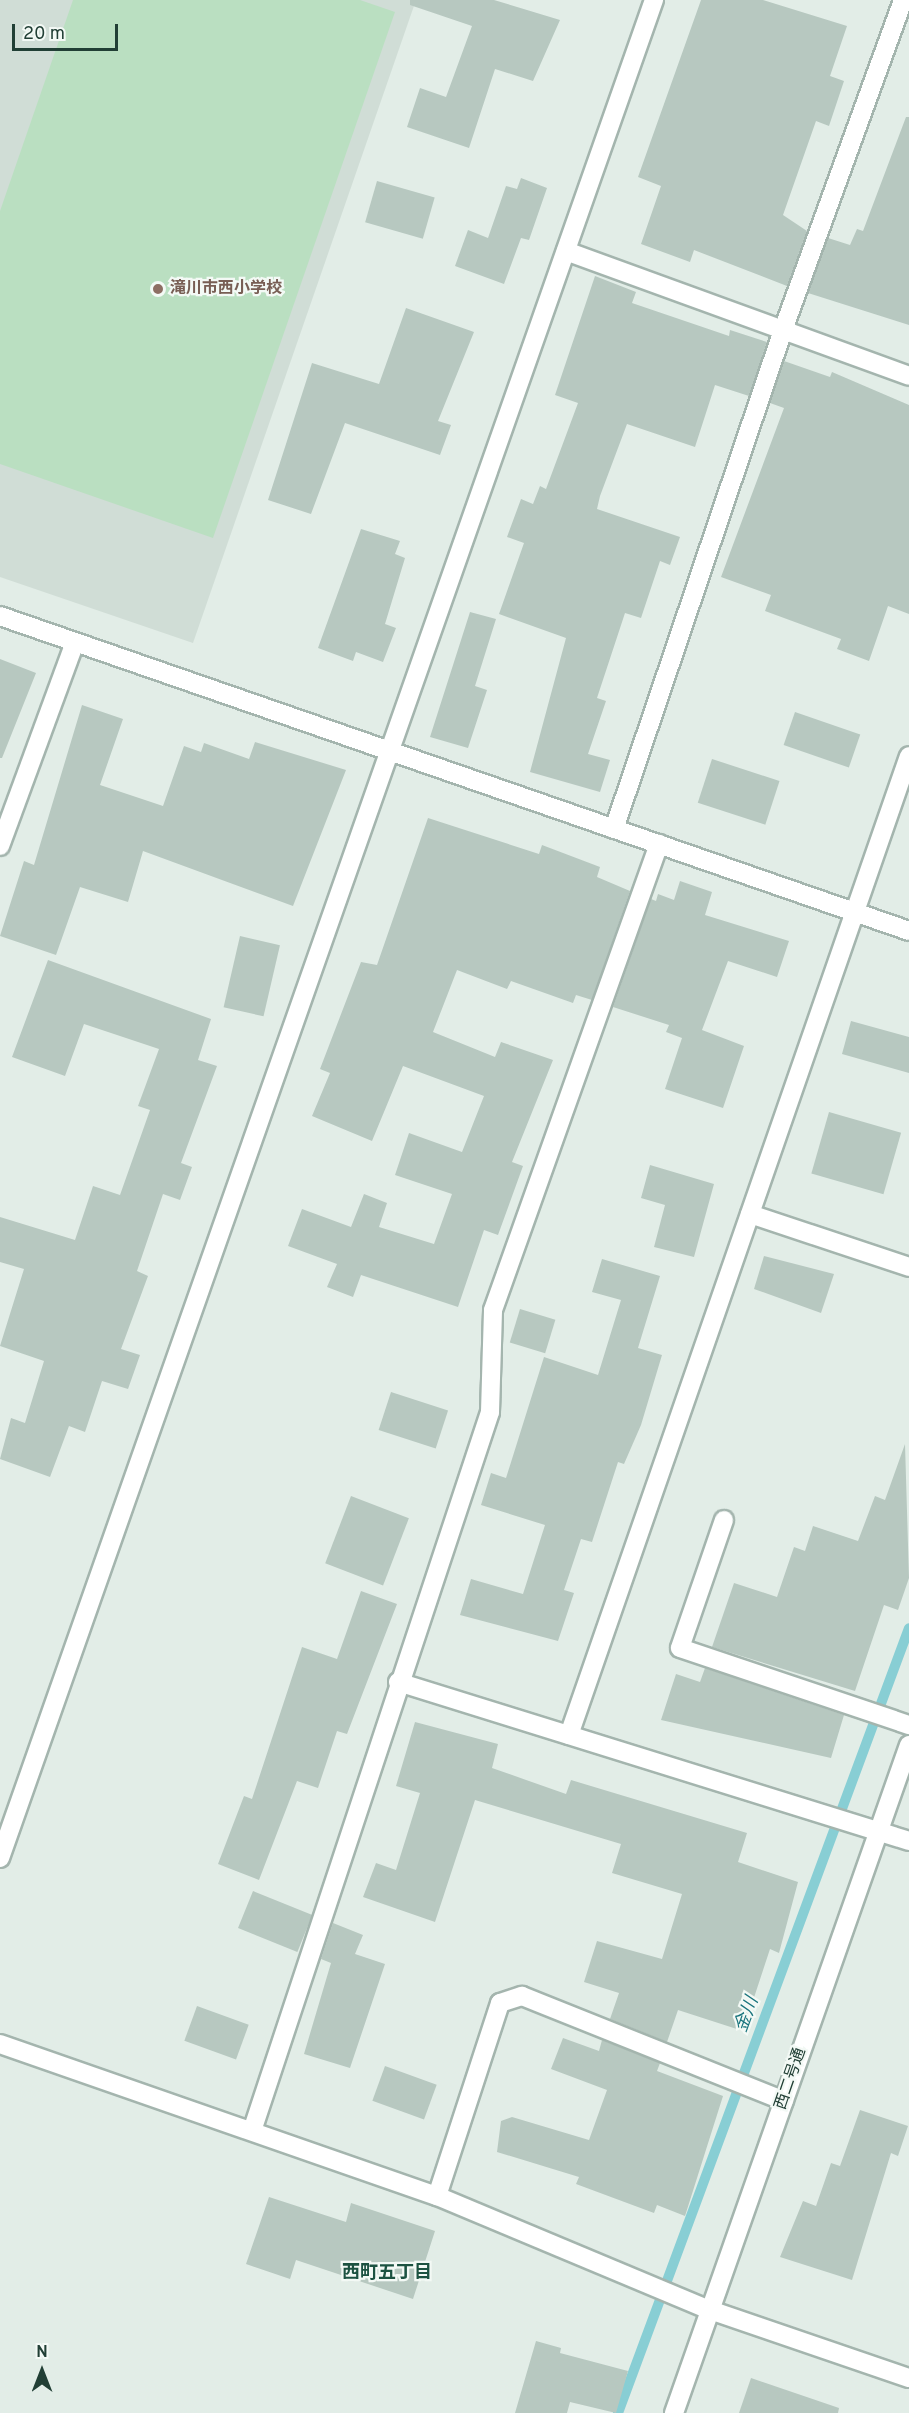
<!DOCTYPE html>
<html>
<head>
<meta charset="utf-8">
<style>
	body { margin:0 }
	#map { position:relative; width:909px; height:2413px; overflow:hidden; background:#e2ede7; font-family:Overpass,"Noto Sans JP",sans-serif }
	div>[style] { position:absolute }
	[style*='--x'] { left:calc(var(--x)*1px); top:calc(var(--y)*1px); width:calc(var(--w)*1px); rotate:calc(var(--a)*1deg) }
	.built>* { inset:0; background:#d0ddd6 }
	.green>* { inset:0; background:#badfc1 }
	.stream>* { height:10px; margin:-5px; padding:0 5px; transform-origin:5px; border-radius:5px; background:#88ced4 }
	.building>* { inset:0; background:#b7c8c0; transform-origin:0 0 }
	.roads { filter:drop-shadow(2px 0 #a4b5ae) drop-shadow(-2px 0 #a4b5ae) drop-shadow(0 2px #a4b5ae) drop-shadow(0 -2px #a4b5ae) }
	.lane>* { height:18px; margin:-9px; padding:0 9px; transform-origin:9px; border-radius:9px; background:#fff }
	.street>* { height:18px; margin:-9px; padding:0 9px; transform-origin:9px; border-radius:9px; background:#fff }
	.secondary>* { height:18px; margin:-9px; padding:0 9px; transform-origin:9px; border-radius:9px; background:#fff }
	.dots>* { width:16px; height:16px; translate:-50% -50%; box-sizing:border-box; border:3px solid #f3f9f5; border-radius:50% }
	span { translate:-50% -50%; white-space:nowrap; text-align:center; line-height:1.15; -webkit-text-stroke:4.5px #f3f9f5; paint-order:stroke }
	.education-label { font-size:16px; color:#785e54; font-weight:700 }
	.left { translate:0 -50%; text-align:left }
	.street-label { font-size:16px; color:#213f35 }
	.water-label { font-size:18px; color:#19747d; font-style:italic }
	.neighbourhood-label { font-size:18px; color:#1c5241; font-weight:700 }
	.north { position:absolute; left:12px; top:2341px; width:60px; height:60px; -webkit-text-stroke:4px #f3f9f5; paint-order:stroke; rotate:0deg; font-size:16px; font-weight:700; line-height:24px; text-align:center; color:#213f35 }
	.north::after { content:''; display:block; margin:auto; width:21px; height:27px; background:#213f35; clip-path:polygon(50% 0,100% 100%,50% 72%,0 100%) }
	.scale { position:absolute; left:12px; top:24px; width:106px; height:27px; box-sizing:border-box; border:3px solid #213f35; border-top:0; padding-left:8px; font-size:18px; line-height:21px; white-space:nowrap; color:#213f35; -webkit-text-stroke:4px #f3f9f5; paint-order:stroke }
</style>
</head>
<body>
<div id="map">
	<div class="built">
		<div style="clip-path:polygon(0 0,416px 0,193px 643px,0 577px)"></div>
	</div>
	<div class="green">
		<div style="clip-path:polygon(73px 0,360px 0,395px 12px,213px 538px,0 464px,0 211px)"></div>
	</div>
	<div class="stream">
		<div style="--x:618;--y:2413;--w:837;--a:-69.66"></div>
	</div>
	<div class="building">
		<div style="clip-path:polygon(410px 0,494px 0,560px 20px,533px 81px,495px 69px,469px 148px,407px 127px,420px 88px,446px 97px,472px 26px,410px 5px)"></div>
		<div style="clip-path:polygon(701px 0,763px 0,847px 26px,830px 76px,844px 81px,829px 126px,816px 121px,783px 215px,807px 231px,787px 286px,694px 250px,690px 262px,641px 244px,661px 186px,638px 177px)"></div>
		<div style="clip-path:polygon(906px 117px,909px 117px,909px 325px,808px 293px,828px 238px,850px 245px,857px 229px,863px 231px)"></div>
		<div style="clip-path:polygon(521px 178px,547px 188px,529px 240px,521px 238px,504px 284px,455px 266px,468px 230px,488px 238px,506px 186px,517px 189px)"></div>
		<div style="left:377px;top:181px;width:60px;height:43px;rotate:16deg"></div>
		<div style="clip-path:polygon(595px 276px,636px 292px,632px 303px,729px 336px,730px 330px,767px 342px,749px 396px,715px 385px,695px 447px,627px 424px,600px 496px,597px 509px,680px 537px,670px 565px,660px 561px,641px 618px,625px 613px,597px 698px,606px 701px,588px 754px,610px 760px,600px 792px,530px 772px,566px 638px,499px 614px,524px 543px,507px 537px,521px 499px,533px 504px,540px 486px,546px 489px,578px 403px,555px 395px)"></div>
		<div style="clip-path:polygon(406px 308px,474px 332px,438px 421px,451px 425px,440px 455px,345px 423px,311px 514px,268px 500px,312px 363px,379px 384px)"></div>
		<div style="clip-path:polygon(784px 361px,830px 377px,832px 372px,909px 405px,909px 614px,888px 606px,869px 661px,837px 649px,841px 639px,765px 611px,771px 595px,721px 577px,784px 408px,770px 403px)"></div>
		<div style="clip-path:polygon(361px 529px,400px 541px,395px 554px,405px 558px,385px 624px,396px 628px,383px 662px,356px 652px,353px 661px,318px 648px)"></div>
		<div style="clip-path:polygon(470px 612px,496px 619px,475px 686px,487px 690px,468px 748px,430px 737px)"></div>
		<div style="clip-path:polygon(0 659px,36px 673px,2px 758px,0 758px)"></div>
		<div style="clip-path:polygon(82px 705px,123px 719px,100px 785px,163px 806px,184px 746px,201px 752px,204px 743px,249px 759px,255px 742px,346px 770px,293px 906px,143px 851px,128px 902px,80px 887px,56px 955px,0 936px,24px 861px,34px 865px)"></div>
		<div style="left:795px;top:712px;width:69px;height:35px;rotate:19deg"></div>
		<div style="left:712px;top:759px;width:71px;height:46px;rotate:18deg"></div>
		<div style="clip-path:polygon(428px 818px,539px 854px,542px 845px,600px 867px,597px 877px,630px 891px,592px 1000px,576px 995px,573px 1003px,511px 981px,507px 989px,457px 970px,433px 1032px,495px 1057px,501px 1042px,553px 1060px,512px 1162px,523px 1166px,498px 1235px,484px 1230px,458px 1307px,361px 1275px,353px 1297px,327px 1287px,337px 1264px,288px 1246px,302px 1209px,351px 1227px,364px 1194px,387px 1203px,379px 1227px,434px 1244px,452px 1194px,395px 1175px,409px 1133px,462px 1152px,484px 1096px,403px 1066px,372px 1141px,312px 1116px,330px 1073px,320px 1069px,361px 962px,377px 965px)"></div>
		<div style="clip-path:polygon(680px 881px,712px 892px,705px 915px,789px 941px,777px 977px,728px 961px,702px 1030px,744px 1046px,723px 1108px,665px 1089px,682px 1038px,666px 1032px,669px 1025px,613px 1007px,651px 899px,656px 901px,658px 894px,674px 900px)"></div>
		<div style="left:240px;top:936px;width:41px;height:73px;rotate:13deg"></div>
		<div style="clip-path:polygon(48px 960px,211px 1019px,198px 1060px,217px 1066px,181px 1163px,192px 1167px,180px 1200px,163px 1194px,137px 1271px,148px 1276px,121px 1349px,140px 1355px,128px 1389px,102px 1381px,85px 1432px,69px 1426px,50px 1477px,0 1459px,11px 1418px,25px 1423px,44px 1361px,0 1346px,24px 1269px,0 1262px,0 1217px,75px 1240px,93px 1186px,120px 1195px,150px 1110px,138px 1106px,159px 1049px,84px 1024px,65px 1076px,12px 1057px)"></div>
		<div style="clip-path:polygon(851px 1021px,909px 1037px,909px 1073px,842px 1054px)"></div>
		<div style="left:829px;top:1112px;width:75px;height:64px;rotate:16deg"></div>
		<div style="clip-path:polygon(650px 1165px,714px 1184px,694px 1257px,654px 1247px,665px 1205px,641px 1198px)"></div>
		<div style="clip-path:polygon(764px 1256px,834px 1274px,821px 1313px,754px 1289px)"></div>
		<div style="clip-path:polygon(602px 1259px,660px 1276px,638px 1348px,662px 1355px,641px 1425px,624px 1464px,618px 1462px,592px 1542px,581px 1539px,564px 1590px,574px 1593px,558px 1641px,460px 1615px,471px 1579px,523px 1594px,545px 1525px,481px 1505px,491px 1473px,506px 1478px,544px 1357px,598px 1375px,621px 1300px,592px 1292px)"></div>
		<div style="left:520px;top:1309px;width:37px;height:35px;rotate:17deg"></div>
		<div style="left:391px;top:1392px;width:60px;height:40px;rotate:18deg"></div>
		<div style="clip-path:polygon(905px 1444px,909px 1578px,898px 1610px,884px 1605px,855px 1691px,712px 1647px,734px 1583px,777px 1597px,794px 1547px,805px 1551px,813px 1526px,858px 1541px,875px 1496px,885px 1500px)"></div>
		<div style="left:351px;top:1496px;width:62px;height:72px;rotate:21deg"></div>
		<div style="clip-path:polygon(361px 1591px,397px 1604px,347px 1734px,337px 1731px,318px 1788px,297px 1781px,259px 1880px,218px 1864px,244px 1796px,252px 1799px,302px 1647px,337px 1659px)"></div>
		<div style="clip-path:polygon(705px 1668px,844px 1715px,831px 1758px,661px 1720px,676px 1674px,700px 1682px)"></div>
		<div style="clip-path:polygon(415px 1722px,498px 1744px,492px 1768px,566px 1794px,571px 1780px,747px 1833px,738px 1862px,798px 1882px,779px 1953px,770px 1949px,743px 2031px,678px 2010px,667px 2042px,610px 2019px,619px 1993px,584px 1982px,597px 1941px,662px 1959px,682px 1894px,612px 1873px,621px 1844px,475px 1800px,435px 1922px,363px 1897px,376px 1863px,396px 1870px,420px 1793px,396px 1786px)"></div>
		<div style="left:253px;top:1891px;width:64px;height:40px;rotate:22deg"></div>
		<div style="clip-path:polygon(333px 1923px,363px 1935px,355px 1954px,385px 1964px,350px 2068px,304px 2054px,331px 1963px,321px 1959px)"></div>
		<div style="left:197px;top:2006px;width:55px;height:37px;rotate:20deg"></div>
		<div style="clip-path:polygon(563px 2038px,599px 2051px,602px 2040px,660px 2063px,657px 2071px,723px 2096px,685px 2216px,657px 2205px,654px 2213px,576px 2184px,579px 2177px,497px 2152px,501px 2121px,512px 2117px,589px 2140px,607px 2090px,551px 2069px)"></div>
		<div style="left:385px;top:2066px;width:55px;height:37px;rotate:20deg"></div>
		<div style="clip-path:polygon(860px 2110px,908px 2126px,898px 2156px,891px 2153px,852px 2280px,780px 2257px,803px 2201px,816px 2206px,831px 2163px,840px 2166px)"></div>
		<div style="clip-path:polygon(269px 2197px,346px 2222px,351px 2203px,435px 2231px,413px 2299px,296px 2260px,290px 2279px,246px 2264px)"></div>
		<div style="clip-path:polygon(536px 2341px,561px 2348px,560px 2353px,628px 2371px,616px 2413px,570px 2402px,567px 2413px,515px 2413px)"></div>
		<div style="clip-path:polygon(751px 2378px,839px 2408px,838px 2413px,739px 2413px)"></div>
	</div>
	<div class="roads">
		<div class="lane">
			<div style="--x:724;--y:1520;--w:135;--a:109"></div>
			<div style="--x:680;--y:1648;--w:242;--a:18.6"></div>
			<div style="--x:437;--y:2196;--w:203;--a:-71.9"></div>
			<div style="--x:500;--y:2003;--w:23;--a:-18"></div>
			<div style="--x:522;--y:1996;--w:282;--a:21.8"></div>
		</div>
		<div class="street">
			<div style="--x:566;--y:251;--w:365;--a:20"></div>
			<div style="--x:614;--y:829;--w:527;--a:-71.29"></div>
			<div style="--x:783;--y:330;--w:351;--a:-70"></div>
			<div style="--x:0;--y:846;--w:217;--a:-69.8"></div>
			<div style="--x:750;--y:1214;--w:168;--a:18.4"></div>
			<div style="--x:398;--y:1682;--w:535;--a:17.28"></div>
			<div style="--x:569;--y:1735;--w:1036;--a:-70.85"></div>
			<div style="--x:0;--y:1858;--w:1970;--a:-70.61"></div>
			<div style="--x:252;--y:2131;--w:757;--a:-71.68"></div>
			<div style="--x:490;--y:1412;--w:102;--a:-88.3"></div>
			<div style="--x:493;--y:1310;--w:495;--a:-70.4"></div>
		</div>
		<div class="secondary">
			<div style="--x:0;--y:616;--w:962;--a:19.11"></div>
			<div style="--x:0;--y:2044;--w:463;--a:19.2"></div>
			<div style="--x:437;--y:2196;--w:296;--a:22.7"></div>
			<div style="--x:710;--y:2310;--w:210;--a:18.9"></div>
			<div style="--x:674;--y:2413;--w:708;--a:-70.62"></div>
		</div>
	</div>
	<div class="dots">
		<div style="left:158px;top:289px;background:#8d6e63"></div>
	</div>
	<div class="education-label">
		<span class="left" style="left:170px;top:289px">滝川市西小学校</span>
	</div>
	<div class="street-label">
		<span style="left:791px;top:2079px;rotate:-71deg">西二号通</span>
	</div>
	<div class="water-label">
		<span style="left:748px;top:2015px;rotate:-70deg">金川</span>
	</div>
	<div class="neighbourhood-label">
		<span style="left:387px;top:2274px">西町五丁目</span>
	</div>
	<div class="north">N</div>
	<div class="scale">20 m</div>
</div>
</body>
</html>
